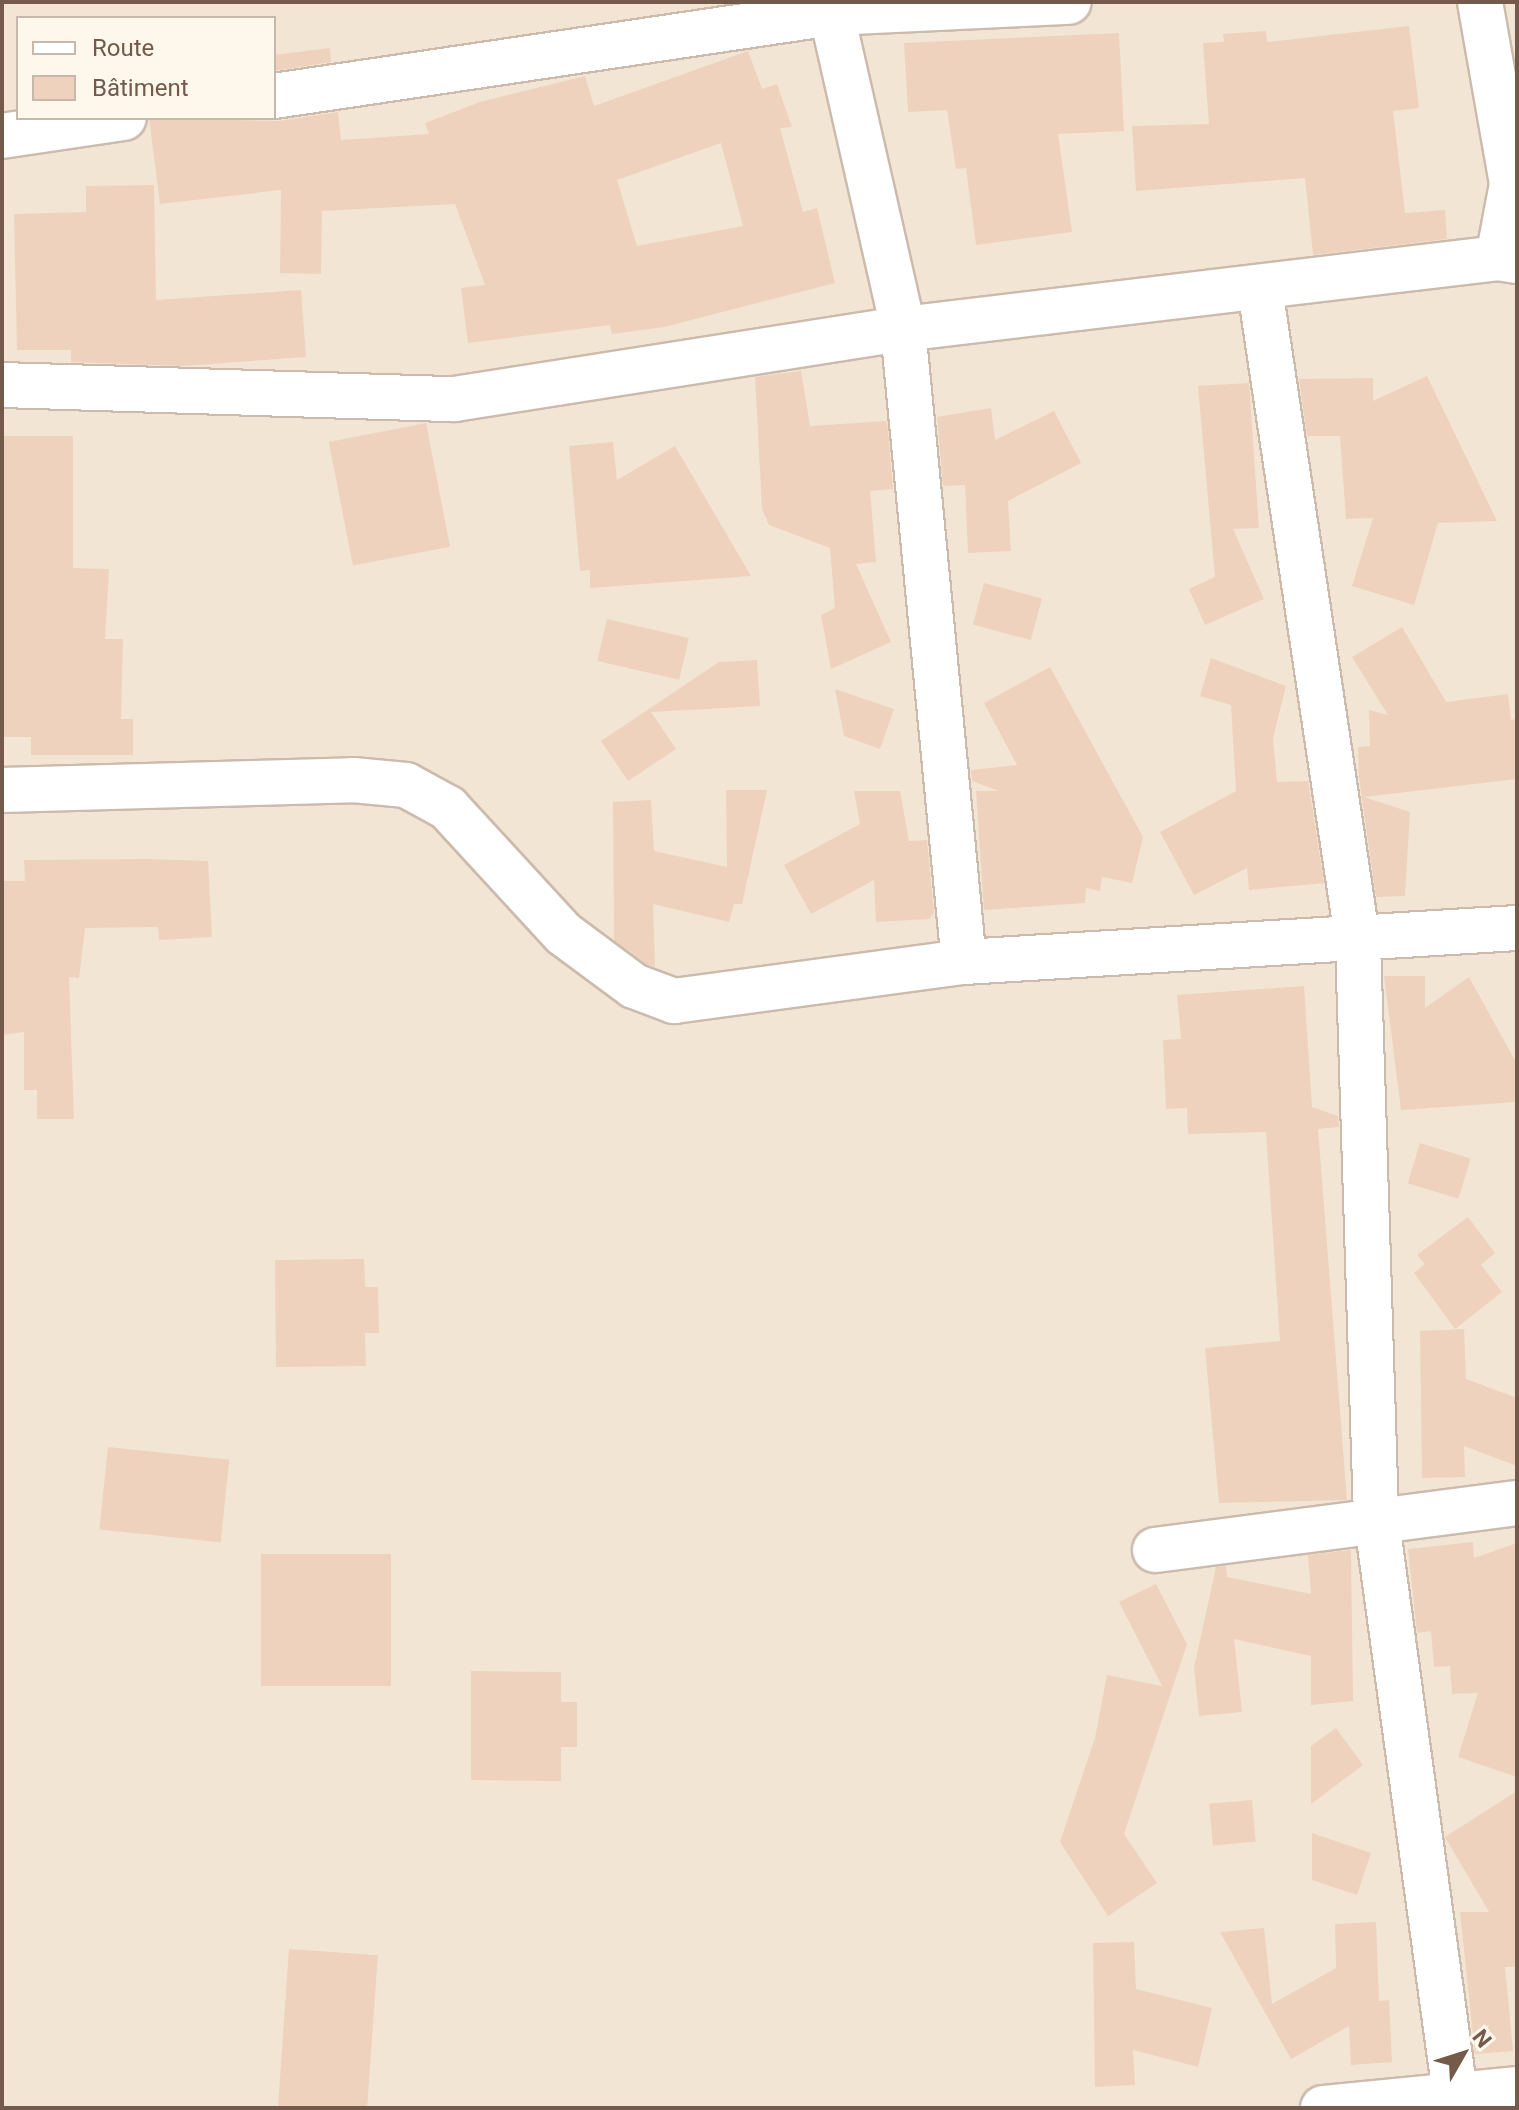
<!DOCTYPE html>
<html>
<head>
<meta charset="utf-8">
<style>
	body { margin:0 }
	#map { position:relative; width:1519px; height:2110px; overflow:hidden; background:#fbf3e5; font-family:Roboto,sans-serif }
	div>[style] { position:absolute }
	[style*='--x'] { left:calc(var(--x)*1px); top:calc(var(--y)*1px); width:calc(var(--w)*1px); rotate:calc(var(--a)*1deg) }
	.residential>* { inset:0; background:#f2e5d4 }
	.building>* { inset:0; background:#efd2be; transform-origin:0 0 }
	.roads { filter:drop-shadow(2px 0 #ccbbac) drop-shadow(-2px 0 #ccbbac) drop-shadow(0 2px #ccbbac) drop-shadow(0 -2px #ccbbac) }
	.minor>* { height:44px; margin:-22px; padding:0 22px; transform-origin:22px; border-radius:22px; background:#fff }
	span { translate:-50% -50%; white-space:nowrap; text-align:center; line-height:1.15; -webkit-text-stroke:8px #fef7eb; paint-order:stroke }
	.frame { position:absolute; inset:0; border:4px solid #735a4b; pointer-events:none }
	.legend { position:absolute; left:16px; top:16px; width:260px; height:104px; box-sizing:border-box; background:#fef7eb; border:2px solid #c6b8ab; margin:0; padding:10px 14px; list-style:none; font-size:24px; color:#735a4b }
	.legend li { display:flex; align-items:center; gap:16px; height:40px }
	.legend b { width:40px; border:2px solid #c6b8ab }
	.north { position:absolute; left:1423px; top:2014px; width:80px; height:80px; -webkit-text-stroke:6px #fef7eb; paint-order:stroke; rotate:51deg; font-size:22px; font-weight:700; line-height:32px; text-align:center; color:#735a4b }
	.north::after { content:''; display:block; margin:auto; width:28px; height:36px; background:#735a4b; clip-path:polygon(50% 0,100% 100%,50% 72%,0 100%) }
</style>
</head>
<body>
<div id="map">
	<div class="residential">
		<div style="clip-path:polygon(evenodd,2px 2px,1517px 2px,1517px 2108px,2px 2108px,2px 2px,18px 18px,274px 18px,274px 118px,18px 118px,18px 18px)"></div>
	</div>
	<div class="building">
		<div style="clip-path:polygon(1409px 26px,1419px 108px,1393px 111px,1405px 213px,1445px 210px,1447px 239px,1313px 255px,1305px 178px,1136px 191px,1132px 126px,1209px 124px,1203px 43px,1224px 42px,1223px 34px,1266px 31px,1267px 42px)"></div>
		<div style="clip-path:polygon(1119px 33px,1124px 131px,1058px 134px,1072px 232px,976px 245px,966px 168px,956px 169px,947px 110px,908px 112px,904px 43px)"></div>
		<div style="clip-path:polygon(330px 48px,331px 62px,274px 71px,274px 55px)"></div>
		<div style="clip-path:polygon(evenodd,748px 51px,762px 89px,777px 84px,792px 127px,780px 128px,803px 212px,817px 208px,835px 283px,664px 327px,612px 334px,610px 325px,468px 343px,461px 288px,485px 285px,455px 204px,322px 211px,321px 274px,280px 273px,281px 190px,160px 204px,149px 118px,278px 121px,338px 112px,341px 140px,429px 134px,425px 123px,480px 102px,585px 76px,594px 106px,748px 51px,721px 143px,743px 226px,637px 246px,617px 180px,721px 143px)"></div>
		<div style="clip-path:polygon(154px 185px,156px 300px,301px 290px,306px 357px,182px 366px,71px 362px,71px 350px,17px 350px,14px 214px,86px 212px,86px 186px)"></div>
		<div style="clip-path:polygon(801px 371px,810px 426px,887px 421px,893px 489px,870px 491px,876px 562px,856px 564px,891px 642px,831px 669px,821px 615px,835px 608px,830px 548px,769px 525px,762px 509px,755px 377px)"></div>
		<div style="clip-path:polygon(1427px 376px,1497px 521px,1438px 523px,1414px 605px,1352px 586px,1373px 518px,1346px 519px,1340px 436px,1307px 436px,1299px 379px,1373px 378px,1373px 401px)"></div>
		<div style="clip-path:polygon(1249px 383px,1259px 528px,1233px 529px,1264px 599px,1205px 625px,1189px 589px,1215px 577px,1198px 386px)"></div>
		<div style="clip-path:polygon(991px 408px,995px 440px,1054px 411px,1081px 463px,1008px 501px,1011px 551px,968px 553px,965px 485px,943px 486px,937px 417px)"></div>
		<div style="left:426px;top:423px;width:126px;height:99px;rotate:79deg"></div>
		<div style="clip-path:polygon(2px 436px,73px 436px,73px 568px,109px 569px,105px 639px,123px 639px,121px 719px,133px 719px,133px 755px,31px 755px,31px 737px,2px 737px)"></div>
		<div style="clip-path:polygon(613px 442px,617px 480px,675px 446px,751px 576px,590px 588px,590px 570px,580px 571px,569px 446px)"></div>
		<div style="left:984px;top:583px;width:60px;height:43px;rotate:15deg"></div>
		<div style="left:607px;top:619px;width:84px;height:43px;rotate:13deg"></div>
		<div style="clip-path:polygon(1402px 627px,1446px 702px,1508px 694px,1511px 720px,1517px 719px,1517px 779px,1364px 797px,1410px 812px,1405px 896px,1376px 897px,1359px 778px,1358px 747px,1370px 746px,1369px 710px,1388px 715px,1352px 657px)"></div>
		<div style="clip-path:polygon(1211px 658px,1286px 686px,1273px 738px,1277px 782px,1308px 781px,1324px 883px,1249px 890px,1247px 868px,1194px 895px,1160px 832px,1236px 791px,1231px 705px,1200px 696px)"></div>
		<div style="clip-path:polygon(757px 660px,760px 706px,651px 712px,676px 749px,628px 781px,601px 741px,719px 662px)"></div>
		<div style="clip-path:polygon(1050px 667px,1143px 837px,1132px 883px,1102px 877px,1100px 891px,1086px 888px,1085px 903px,984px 910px,976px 791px,999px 791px,972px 781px,971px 770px,1017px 765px,984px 703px)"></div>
		<div style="clip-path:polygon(835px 689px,894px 709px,880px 749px,844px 736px)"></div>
		<div style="clip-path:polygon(726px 790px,767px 790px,742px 904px,734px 904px,729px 922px,653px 904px,655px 967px,646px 964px,614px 940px,613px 802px,651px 800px,654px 851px,727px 867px)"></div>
		<div style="clip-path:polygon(854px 791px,900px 791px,909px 841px,927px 840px,934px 913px,929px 919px,876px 922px,874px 880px,811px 914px,784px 865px,860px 824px)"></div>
		<div style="clip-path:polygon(147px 859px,208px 861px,212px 937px,159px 940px,158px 927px,85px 928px,79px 978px,69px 977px,74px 1119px,37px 1119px,37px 1090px,24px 1090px,24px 1032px,2px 1035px,2px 881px,25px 881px,24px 860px)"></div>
		<div style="clip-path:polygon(1384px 976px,1425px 976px,1425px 1008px,1469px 977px,1517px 1064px,1517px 1102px,1401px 1110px)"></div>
		<div style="clip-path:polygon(1304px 986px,1312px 1107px,1338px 1116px,1339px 1127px,1318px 1129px,1347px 1500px,1219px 1503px,1205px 1348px,1280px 1341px,1266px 1132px,1188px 1134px,1187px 1108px,1166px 1109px,1163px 1040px,1181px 1039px,1177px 995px)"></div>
		<div style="left:1420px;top:1143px;width:53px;height:42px;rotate:17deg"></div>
		<div style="clip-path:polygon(1468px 1217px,1495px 1253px,1481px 1265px,1502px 1292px,1455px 1329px,1414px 1273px,1425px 1264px,1417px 1255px)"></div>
		<div style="clip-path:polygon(364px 1259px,365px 1287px,378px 1287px,379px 1333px,365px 1333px,366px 1366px,276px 1367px,275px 1260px)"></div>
		<div style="clip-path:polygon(1464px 1329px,1466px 1379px,1517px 1398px,1517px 1466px,1464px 1446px,1465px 1477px,1422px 1478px,1420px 1331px)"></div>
		<div style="left:108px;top:1447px;width:122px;height:83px;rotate:6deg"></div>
		<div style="clip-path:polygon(1473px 1542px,1474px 1558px,1517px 1543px,1517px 1777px,1458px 1757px,1478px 1693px,1452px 1694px,1450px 1666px,1434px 1667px,1431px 1631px,1417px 1633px,1408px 1549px)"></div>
		<div style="clip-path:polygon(1351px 1550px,1353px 1701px,1311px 1705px,1311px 1656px,1234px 1639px,1242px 1712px,1199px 1716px,1194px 1668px,1216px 1567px,1226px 1566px,1227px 1577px,1311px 1594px,1308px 1555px)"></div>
		<div style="left:261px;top:1554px;width:130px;height:132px"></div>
		<div style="clip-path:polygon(1156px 1584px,1187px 1644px,1124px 1834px,1157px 1883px,1108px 1916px,1060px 1842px,1095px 1738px,1107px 1675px,1162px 1686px,1119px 1602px)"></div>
		<div style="clip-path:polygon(471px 1671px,561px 1672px,561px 1702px,577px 1702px,577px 1747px,561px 1747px,561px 1781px,471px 1780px)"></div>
		<div style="clip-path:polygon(1336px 1728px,1363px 1765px,1311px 1804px,1311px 1746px)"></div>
		<div style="clip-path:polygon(1517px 1791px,1517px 1954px,1515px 1967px,1505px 1967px,1513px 2051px,1475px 2054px,1460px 1912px,1489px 1912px,1445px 1837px)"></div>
		<div style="left:1252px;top:1800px;width:42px;height:43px;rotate:85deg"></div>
		<div style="clip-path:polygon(1312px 1833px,1371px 1853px,1357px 1895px,1312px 1880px)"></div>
		<div style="clip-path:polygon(1376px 1922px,1379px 2001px,1389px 2000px,1392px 2062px,1351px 2065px,1349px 2026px,1291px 2059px,1220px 1932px,1264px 1928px,1272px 2004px,1336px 1968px,1335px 1924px)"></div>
		<div style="clip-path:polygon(1134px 1942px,1136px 1989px,1212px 2008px,1198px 2067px,1133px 2050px,1135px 2085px,1095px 2087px,1093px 1943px)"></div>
		<div style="left:289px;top:1949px;width:89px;height:159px;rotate:4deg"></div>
	</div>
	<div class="roads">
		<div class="minor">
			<div style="--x:829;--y:2;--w:335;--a:77.2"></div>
			<div style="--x:903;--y:329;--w:636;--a:84.5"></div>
			<div style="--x:1480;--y:2;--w:185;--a:80"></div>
			<div style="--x:1512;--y:184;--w:75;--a:100.7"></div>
			<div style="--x:274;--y:96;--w:564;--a:-8.46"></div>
			<div style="--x:832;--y:13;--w:237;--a:-2.7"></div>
			<div style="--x:2;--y:136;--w:123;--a:-8.4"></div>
			<div style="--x:1260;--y:289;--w:661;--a:81.48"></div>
			<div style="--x:1358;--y:943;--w:573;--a:88.2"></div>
			<div style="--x:1376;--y:1516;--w:598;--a:82.21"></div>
			<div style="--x:2;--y:385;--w:452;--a:1.8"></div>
			<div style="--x:454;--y:399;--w:454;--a:-8.9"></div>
			<div style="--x:903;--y:329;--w:599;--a:-6.8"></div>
			<div style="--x:1498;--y:258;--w:19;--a:9"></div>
			<div style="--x:2;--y:790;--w:351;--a:-1.6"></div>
			<div style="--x:353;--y:780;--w:53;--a:5.4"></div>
			<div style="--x:406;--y:785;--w:48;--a:28.7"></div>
			<div style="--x:448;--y:808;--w:171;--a:47.4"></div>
			<div style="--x:564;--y:934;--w:87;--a:36.6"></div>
			<div style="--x:634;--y:986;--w:43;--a:20.6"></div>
			<div style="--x:674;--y:1001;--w:293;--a:-7.7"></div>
			<div style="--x:964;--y:962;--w:554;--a:-3.52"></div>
			<div style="--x:1155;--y:1550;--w:365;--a:-7.4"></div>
			<div style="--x:1323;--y:2108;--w:195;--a:-5.6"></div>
		</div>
	</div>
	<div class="frame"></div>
	<ul class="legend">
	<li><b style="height:10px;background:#fff"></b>Route</li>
	<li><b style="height:22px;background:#efd2be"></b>Bâtiment</li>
	</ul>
	<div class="north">N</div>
</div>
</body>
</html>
